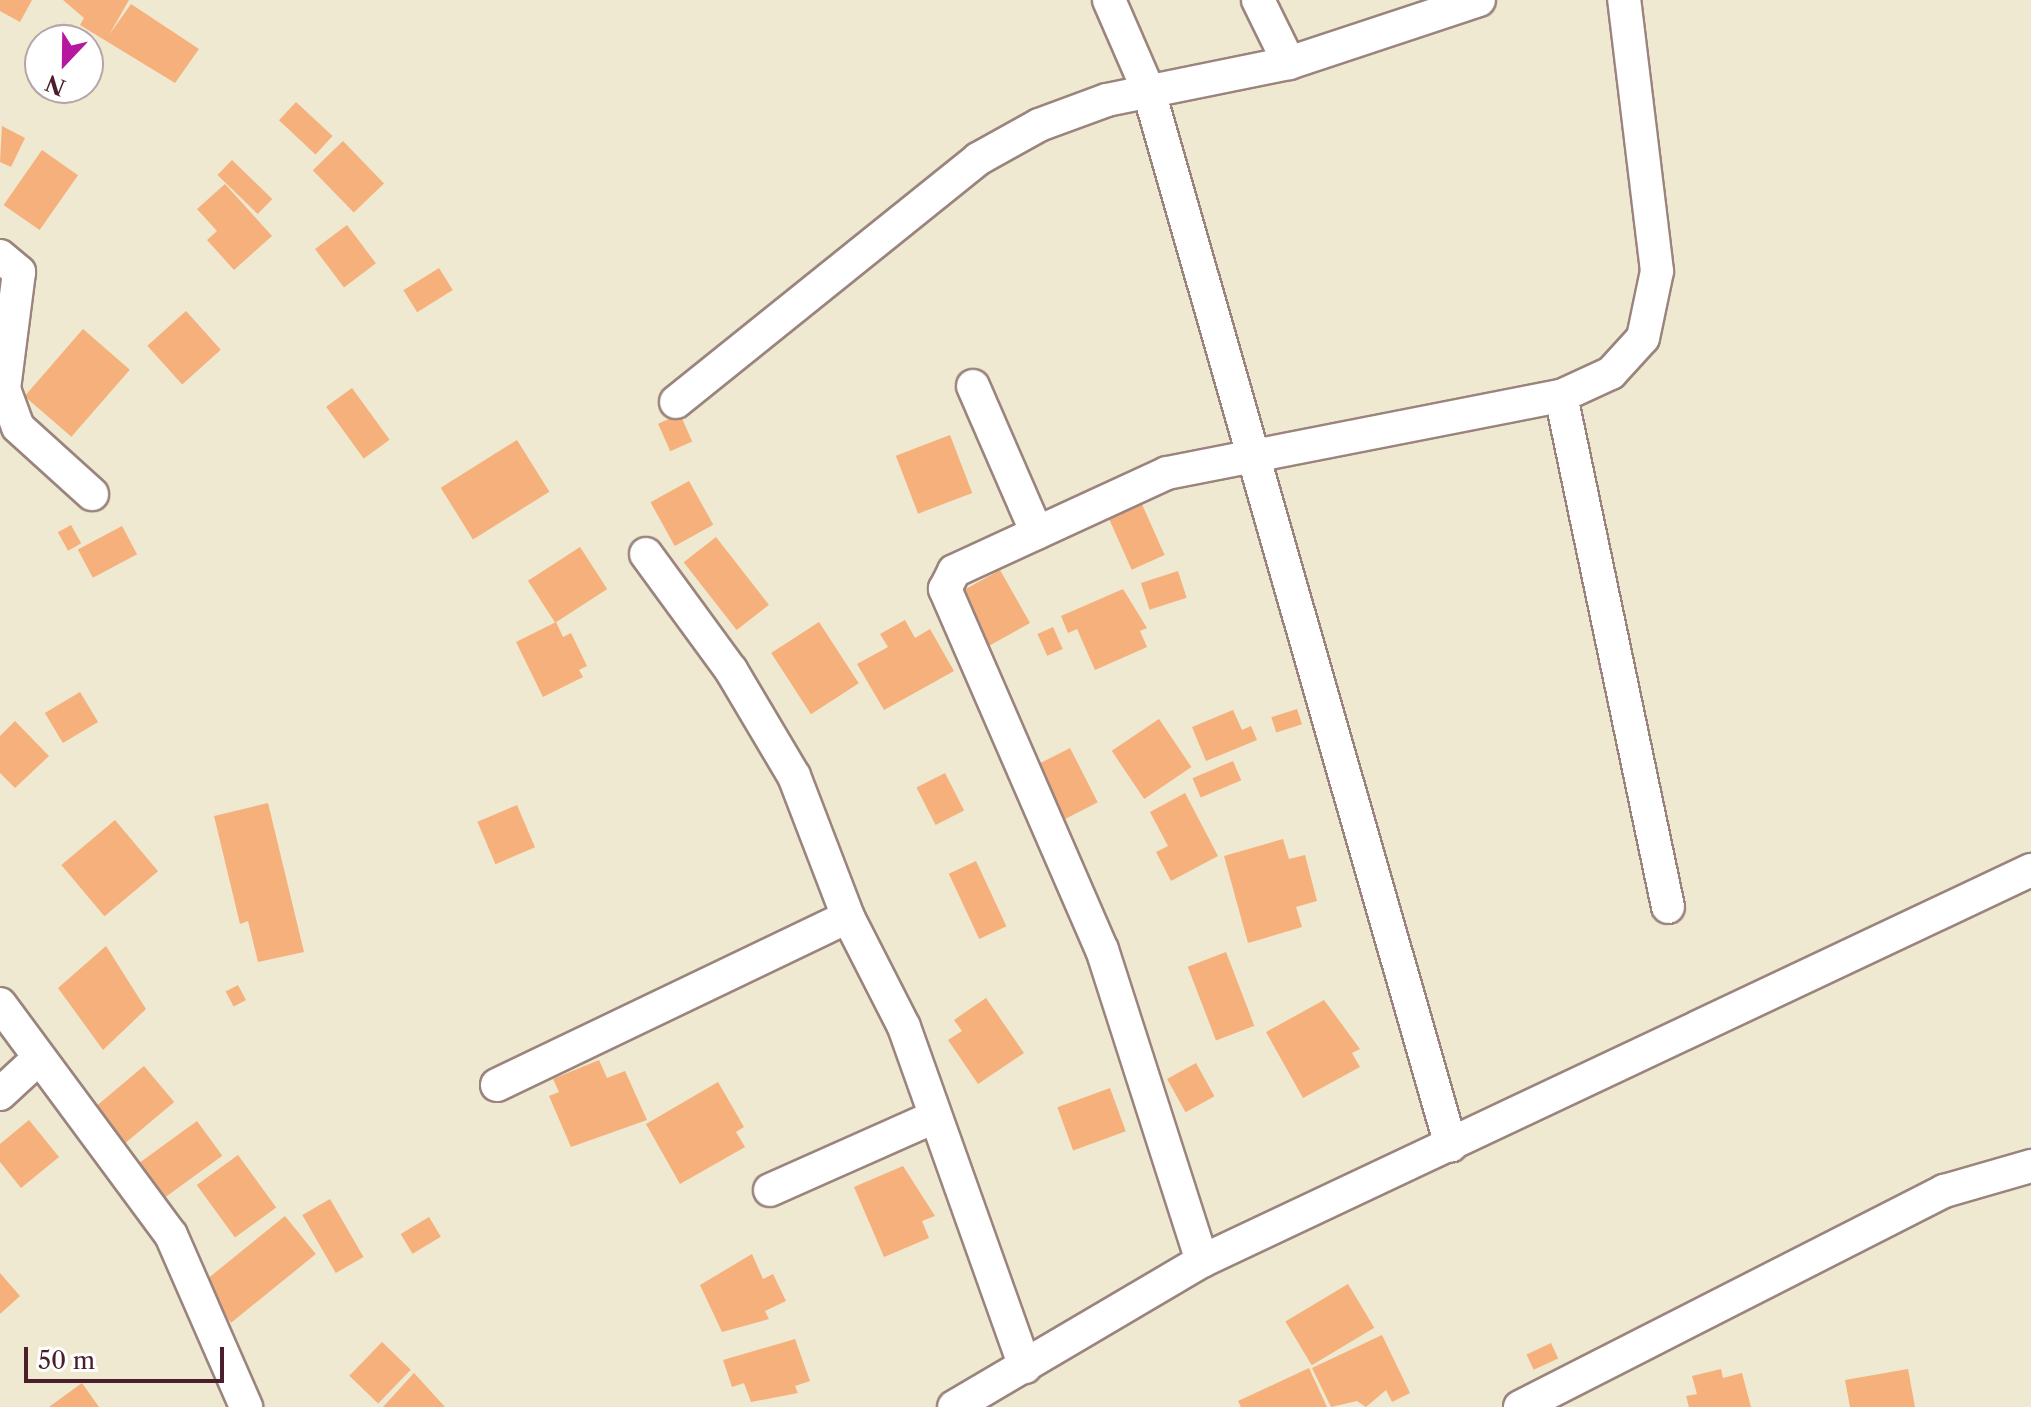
<!DOCTYPE html>
<html>
<head>
<meta charset="utf-8">
<style>
	body { margin:0 }
	#map { position:relative; width:2031px; height:1407px; overflow:hidden; background:#eee9d0; font-family:"Libre Caslon Text",serif }
	div>[style] { position:absolute }
	[style*='--x'] { left:calc(var(--x)*1px); top:calc(var(--y)*1px); width:calc(var(--w)*1px); rotate:calc(var(--a)*1deg) }
	.building>* { inset:0; background:#f6b07c; transform-origin:0 0 }
	.roads { filter:drop-shadow(2px 0 #9c847e) drop-shadow(-2px 0 #9c847e) drop-shadow(0 2px #9c847e) drop-shadow(0 -2px #9c847e) }
	.street>* { height:32px; margin:-16px; padding:0 16px; transform-origin:16px; border-radius:16px; background:#fff }
	span { translate:-50% -50%; white-space:nowrap; text-align:center; line-height:1.15; -webkit-text-stroke:8px #fff; paint-order:stroke }
	.north { position:absolute; left:24px; top:24px; width:80px; height:80px; box-sizing:border-box; background:#fff; border:2px solid #b7a5aa; border-radius:50%; rotate:202deg; font-size:22px; font-weight:700; line-height:32px; text-align:center; color:#4a1f2b }
	.north::after { content:''; display:block; margin:auto; width:28px; height:36px; background:#b5179e; clip-path:polygon(50% 0,100% 100%,50% 72%,0 100%) }
	.scale { position:absolute; left:24px; top:1347px; width:200px; height:36px; box-sizing:border-box; border:4px solid #4a1f2b; border-top:0; padding-left:10px; font-size:24px; line-height:28px; white-space:nowrap; color:#4a1f2b; -webkit-text-stroke:6px #fff; paint-order:stroke }
</style>
</head>
<body>
<div id="map">
	<div class="building">
		<div style="clip-path:polygon(0 0,32px 0,20px 22px,0 11px)"></div>
		<div style="clip-path:polygon(63px 0,129px 0,109px 35px,131px 4px,199px 49px,175px 83px,80px 25px,84px 18px)"></div>
		<div style="left:296px;top:102px;width:50px;height:25px;rotate:43deg"></div>
		<div style="clip-path:polygon(2px 126px,25px 138px,11px 167px,0 162px)"></div>
		<div style="left:343px;top:141px;width:59px;height:42px;rotate:46deg"></div>
		<div style="left:42px;top:150px;width:44px;height:67px;rotate:35deg"></div>
		<div style="left:232px;top:160px;width:56px;height:21px;rotate:44deg"></div>
		<div style="clip-path:polygon(225px 184px,272px 236px,234px 270px,207px 240px,217px 231px,197px 209px)"></div>
		<div style="left:347px;top:225px;width:48px;height:40px;rotate:53deg"></div>
		<div style="left:439px;top:268px;width:26px;height:42px;rotate:58deg"></div>
		<div style="left:186px;top:311px;width:52px;height:52px;rotate:48deg"></div>
		<div style="left:83px;top:329px;width:62px;height:89px;rotate:41deg"></div>
		<div style="left:352px;top:388px;width:64px;height:32px;rotate:54deg"></div>
		<div style="left:680px;top:414px;width:30px;height:24px;rotate:66deg"></div>
		<div style="left:950px;top:435px;width:62px;height:58px;rotate:69deg"></div>
		<div style="left:517px;top:440px;width:61px;height:90px;rotate:58deg"></div>
		<div style="left:689px;top:481px;width:50px;height:44px;rotate:61deg"></div>
		<div style="left:1141px;top:502px;width:58px;height:36px;rotate:66deg"></div>
		<div style="left:71px;top:525px;width:21px;height:15px;rotate:61deg"></div>
		<div style="left:122px;top:526px;width:32px;height:50px;rotate:62deg"></div>
		<div style="left:716px;top:537px;width:86px;height:41px;rotate:52deg"></div>
		<div style="left:580px;top:547px;width:50px;height:62px;rotate:57deg"></div>
		<div style="clip-path:polygon(1000px 570px,1030px 623px,987px 647px,964px 590px)"></div>
		<div style="left:1178px;top:571px;width:28px;height:39px;rotate:72deg"></div>
		<div style="clip-path:polygon(1123px 589px,1147px 628px,1140px 631px,1147px 647px,1095px 670px,1077px 629px,1068px 633px,1061px 616px)"></div>
		<div style="clip-path:polygon(905px 620px,915px 638px,930px 629px,954px 671px,884px 710px,857px 664px,888px 647px,880px 634px)"></div>
		<div style="clip-path:polygon(556px 622px,563px 637px,571px 633px,587px 666px,579px 670px,583px 677px,543px 697px,516px 642px)"></div>
		<div style="left:819px;top:622px;width:73px;height:57px;rotate:57deg"></div>
		<div style="left:1053px;top:627px;width:24px;height:17px;rotate:66deg"></div>
		<div style="left:80px;top:692px;width:35px;height:41px;rotate:59deg"></div>
		<div style="left:1297px;top:709px;width:16px;height:27px;rotate:72deg"></div>
		<div style="clip-path:polygon(1233px 710px,1242px 730px,1251px 726px,1257px 740px,1206px 761px,1192px 727px)"></div>
		<div style="left:1159px;top:719px;width:58px;height:57px;rotate:56deg"></div>
		<div style="clip-path:polygon(15px 721px,49px 756px,15px 788px,0 773px,0 736px)"></div>
		<div style="left:1070px;top:748px;width:61px;height:37px;rotate:63deg"></div>
		<div style="left:1233px;top:761px;width:21px;height:44px;rotate:67deg"></div>
		<div style="left:945px;top:773px;width:42px;height:32px;rotate:63deg"></div>
		<div style="clip-path:polygon(1185px 793px,1218px 856px,1171px 881px,1156px 852px,1168px 846px,1150px 812px)"></div>
		<div style="clip-path:polygon(268px 803px,304px 952px,258px 962px,248px 921px,240px 924px,214px 816px)"></div>
		<div style="left:517px;top:805px;width:46px;height:43px;rotate:67deg"></div>
		<div style="left:115px;top:820px;width:67px;height:70px;rotate:50deg"></div>
		<div style="clip-path:polygon(1283px 839px,1289px 859px,1305px 855px,1317px 901px,1296px 907px,1302px 927px,1248px 943px,1224px 856px)"></div>
		<div style="left:976px;top:861px;width:72px;height:30px;rotate:65deg"></div>
		<div style="clip-path:polygon(106px 946px,146px 1009px,103px 1050px,58px 988px)"></div>
		<div style="left:1226px;top:952px;width:79px;height:41px;rotate:69deg"></div>
		<div style="left:238px;top:985px;width:17px;height:14px;rotate:62deg"></div>
		<div style="clip-path:polygon(986px 998px,1024px 1053px,978px 1084px,948px 1040px,962px 1031px,954px 1020px)"></div>
		<div style="clip-path:polygon(1324px 1000px,1360px 1049px,1352px 1053px,1360px 1067px,1303px 1098px,1266px 1032px)"></div>
		<div style="clip-path:polygon(599px 1060px,607px 1078px,625px 1071px,647px 1120px,571px 1147px,549px 1096px,559px 1092px,553px 1079px)"></div>
		<div style="left:1196px;top:1063px;width:38px;height:33px;rotate:61deg"></div>
		<div style="left:144px;top:1066px;width:47px;height:68px;rotate:50deg"></div>
		<div style="clip-path:polygon(718px 1082px,744px 1127px,736px 1132px,745px 1147px,680px 1184px,646px 1124px)"></div>
		<div style="left:1110px;top:1088px;width:46px;height:56px;rotate:70deg"></div>
		<div style="clip-path:polygon(29px 1120px,59px 1157px,21px 1188px,0 1162px,0 1144px)"></div>
		<div style="left:197px;top:1121px;width:43px;height:77px;rotate:54deg"></div>
		<div style="left:238px;top:1155px;width:65px;height:51px;rotate:54deg"></div>
		<div style="clip-path:polygon(903px 1166px,935px 1216px,922px 1221px,929px 1238px,884px 1257px,854px 1187px)"></div>
		<div style="left:330px;top:1199px;width:67px;height:32px;rotate:60deg"></div>
		<div style="left:285px;top:1216px;width:49px;height:109px;rotate:51deg"></div>
		<div style="left:429px;top:1217px;width:23px;height:33px;rotate:59deg"></div>
		<div style="clip-path:polygon(752px 1254px,763px 1279px,773px 1274px,786px 1301px,765px 1311px,769px 1319px,722px 1332px,700px 1285px)"></div>
		<div style="clip-path:polygon(0 1273px,20px 1296px,0 1314px)"></div>
		<div style="left:1348px;top:1284px;width:51px;height:73px;rotate:59deg"></div>
		<div style="clip-path:polygon(1382px 1335px,1410px 1393px,1392px 1402px,1386px 1390px,1366px 1407px,1357px 1401px,1331px 1407px,1312px 1368px)"></div>
		<div style="clip-path:polygon(795px 1339px,810px 1381px,795px 1386px,798px 1393px,751px 1402px,744px 1383px,732px 1387px,723px 1360px)"></div>
		<div style="left:382px;top:1342px;width:40px;height:47px;rotate:44deg"></div>
		<div style="left:1551px;top:1343px;width:17px;height:27px;rotate:65deg"></div>
		<div style="clip-path:polygon(1309px 1368px,1327px 1407px,1241px 1407px,1238px 1401px)"></div>
		<div style="clip-path:polygon(1721px 1369px,1723px 1378px,1742px 1373px,1751px 1407px,1689px 1407px,1686px 1396px,1697px 1394px,1692px 1376px)"></div>
		<div style="clip-path:polygon(1908px 1369px,1915px 1407px,1850px 1407px,1845px 1380px)"></div>
		<div style="clip-path:polygon(414px 1373px,445px 1407px,383px 1407px)"></div>
		<div style="clip-path:polygon(82px 1383px,99px 1407px,49px 1407px)"></div>
	</div>
	<div class="roads">
		<div class="street">
			<div style="--x:1109;--y:0;--w:100;--a:66.5"></div>
			<div style="--x:1149;--y:92;--w:1096;--a:74.01"></div>
			<div style="--x:1258;--y:0;--w:70;--a:63.8"></div>
			<div style="--x:0;--y:256;--w:25;--a:40"></div>
			<div style="--x:19;--y:272;--w:118;--a:97.3"></div>
			<div style="--x:4;--y:389;--w:40;--a:69.8"></div>
			<div style="--x:18;--y:427;--w:100;--a:42.2"></div>
			<div style="--x:973;--y:386;--w:160;--a:66.5"></div>
			<div style="--x:1561;--y:396;--w:522;--a:78.17"></div>
			<div style="--x:676;--y:402;--w:388;--a:-38.8"></div>
			<div style="--x:978;--y:159;--w:70;--a:-29.1"></div>
			<div style="--x:1039;--y:125;--w:72;--a:-20.2"></div>
			<div style="--x:1107;--y:100;--w:186;--a:-11.5"></div>
			<div style="--x:1289;--y:63;--w:200;--a:-18.3"></div>
			<div style="--x:646;--y:554;--w:144;--a:53.8"></div>
			<div style="--x:731;--y:670;--w:123;--a:59.3"></div>
			<div style="--x:794;--y:776;--w:151;--a:69"></div>
			<div style="--x:848;--y:917;--w:123;--a:63"></div>
			<div style="--x:904;--y:1027;--w:361;--a:70.4"></div>
			<div style="--x:0;--y:1004;--w:287;--a:53.5"></div>
			<div style="--x:171;--y:1235;--w:188;--a:66.4"></div>
			<div style="--x:497;--y:1085;--w:389;--a:-25.6"></div>
			<div style="--x:0;--y:1094;--w:53;--a:-42.7"></div>
			<div style="--x:770;--y:1190;--w:180;--a:-24"></div>
			<div style="--x:1202;--y:1261;--w:327;--a:-107.8"></div>
			<div style="--x:1102;--y:950;--w:394;--a:-113.5"></div>
			<div style="--x:945;--y:589;--w:20;--a:-63"></div>
			<div style="--x:954;--y:571;--w:234;--a:-24.7"></div>
			<div style="--x:1167;--y:473;--w:401;--a:-11.1"></div>
			<div style="--x:1561;--y:396;--w:55;--a:-24.7"></div>
			<div style="--x:1611;--y:373;--w:47;--a:-47.6"></div>
			<div style="--x:1643;--y:338;--w:68;--a:-78.2"></div>
			<div style="--x:1657;--y:271;--w:273;--a:-96.9"></div>
			<div style="--x:954;--y:1407;--w:288;--a:-30.5"></div>
			<div style="--x:1202;--y:1261;--w:917;--a:-25.25"></div>
			<div style="--x:1520;--y:1407;--w:476;--a:-27"></div>
			<div style="--x:1944;--y:1191;--w:91;--a:-16"></div>
		</div>
	</div>
	<div class="north">N</div>
	<div class="scale">50 m</div>
</div>
</body>
</html>
